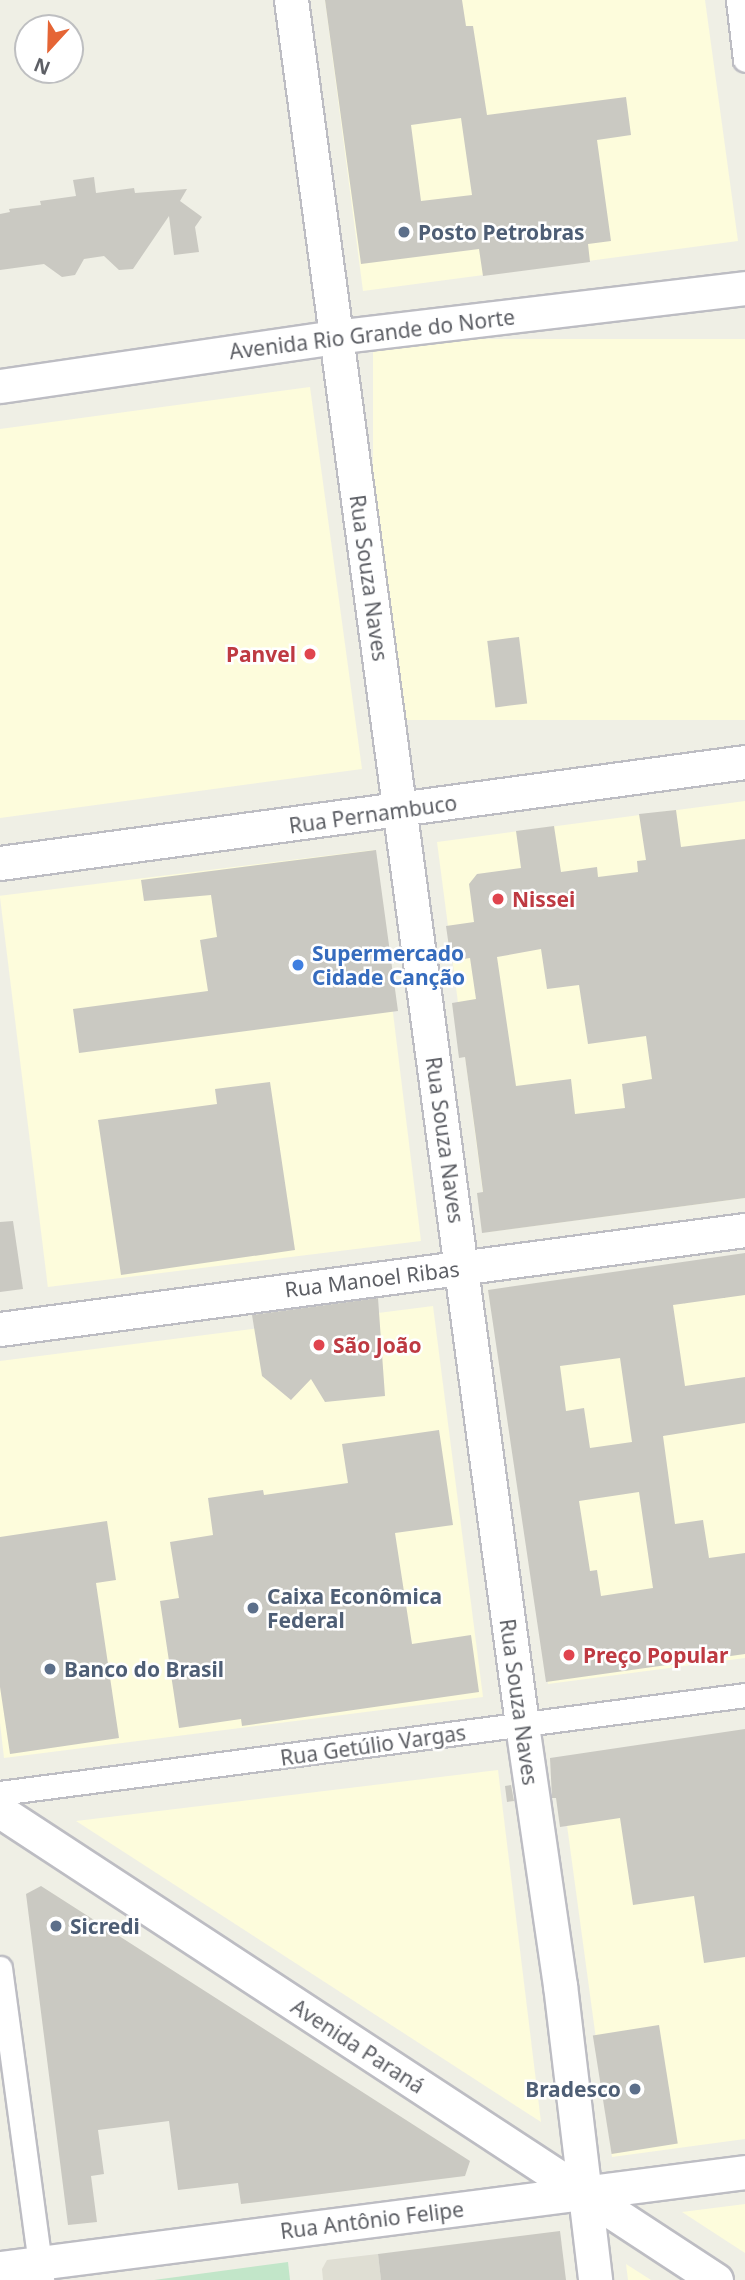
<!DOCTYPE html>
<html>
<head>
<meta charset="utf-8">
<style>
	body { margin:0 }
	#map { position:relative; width:745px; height:2280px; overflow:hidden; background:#efefe5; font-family:"Noto Sans",sans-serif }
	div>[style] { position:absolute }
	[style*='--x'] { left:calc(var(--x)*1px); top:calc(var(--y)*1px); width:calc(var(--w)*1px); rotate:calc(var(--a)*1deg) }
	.commercial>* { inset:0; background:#fdfcdc; transform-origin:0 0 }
	.education>* { inset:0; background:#dfded3 }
	.green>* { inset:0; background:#c2e6c9 }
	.building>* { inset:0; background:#cac9c2; transform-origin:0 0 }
	.roads { filter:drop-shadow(2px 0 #bdbdc3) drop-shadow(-2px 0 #bdbdc3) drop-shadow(0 2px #bdbdc3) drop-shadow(0 -2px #bdbdc3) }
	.street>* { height:23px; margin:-11.5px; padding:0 11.5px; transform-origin:11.5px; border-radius:11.5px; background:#fff }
	.secondary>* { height:33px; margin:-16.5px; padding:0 16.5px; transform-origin:16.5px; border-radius:16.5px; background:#fff }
	.dots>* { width:19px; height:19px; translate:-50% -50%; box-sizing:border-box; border:4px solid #fff; border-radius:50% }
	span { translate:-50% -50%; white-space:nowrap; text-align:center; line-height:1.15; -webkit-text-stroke:5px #fff; paint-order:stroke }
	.service-label { font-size:21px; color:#4e5e75; font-weight:700 }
	.left { translate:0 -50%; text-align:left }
	.right { translate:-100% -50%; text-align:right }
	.street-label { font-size:21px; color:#5d5f65 }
	.health-label { font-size:21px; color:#be3a42; font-weight:700 }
	.shop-label { font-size:21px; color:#366cbe; font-weight:700 }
	.north { position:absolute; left:14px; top:14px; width:70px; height:70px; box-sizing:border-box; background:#fff; border:2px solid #bebfc1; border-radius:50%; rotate:202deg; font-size:19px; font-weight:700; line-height:28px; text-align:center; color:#5d5f65 }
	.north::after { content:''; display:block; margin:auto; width:24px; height:32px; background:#e56535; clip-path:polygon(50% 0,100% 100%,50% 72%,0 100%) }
</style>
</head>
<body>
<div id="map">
	<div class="commercial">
		<div style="clip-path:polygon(325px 0,705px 0,738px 241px,363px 291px)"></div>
		<div style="left:745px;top:339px;width:381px;height:372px;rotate:90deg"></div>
		<div style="clip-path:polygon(310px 387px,362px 769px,0 818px,0 429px)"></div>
		<div style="clip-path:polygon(745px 801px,745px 1198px,488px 1232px,437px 842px)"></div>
		<div style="left:373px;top:850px;width:394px;height:376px;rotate:83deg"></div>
		<div style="clip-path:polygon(745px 1261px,745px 1658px,548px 1684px,497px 1294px)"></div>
		<div style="clip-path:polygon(433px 1306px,483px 1697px,4px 1758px,0 1723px,0 1361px)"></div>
		<div style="clip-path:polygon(745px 1734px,745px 2139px,612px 2157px,558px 1759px)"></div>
		<div style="clip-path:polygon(498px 1770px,541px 2122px,76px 1821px)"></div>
		<div style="clip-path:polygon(745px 2204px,745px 2253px,682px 2212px)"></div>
		<div style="clip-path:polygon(626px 2264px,651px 2280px,628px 2280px)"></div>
	</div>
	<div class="education">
		<div style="clip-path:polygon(378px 2254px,381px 2280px,323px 2280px,322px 2269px,327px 2260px)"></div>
	</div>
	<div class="green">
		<div style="clip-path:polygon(288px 2262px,290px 2280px,154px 2280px)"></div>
	</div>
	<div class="building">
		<div style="clip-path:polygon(evenodd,325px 0,462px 0,466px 26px,473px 26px,487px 115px,626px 97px,631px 135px,597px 140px,611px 241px,588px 244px,590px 262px,483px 276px,479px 249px,361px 264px,325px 0,461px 118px,472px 195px,421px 201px,411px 125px,461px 118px)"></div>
		<div style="clip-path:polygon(94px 177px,96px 193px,134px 188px,135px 193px,187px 189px,180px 201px,202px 217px,195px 227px,199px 252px,174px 255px,169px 216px,133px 269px,119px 270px,104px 256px,84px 259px,75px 275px,62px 277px,44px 264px,0 270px,0 214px,10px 212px,9px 209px,41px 205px,40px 201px,76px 196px,73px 180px)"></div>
		<div style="left:519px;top:637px;width:67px;height:32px;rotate:83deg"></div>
		<div style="clip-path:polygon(evenodd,676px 810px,681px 847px,745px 839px,745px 1198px,482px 1233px,477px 1193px,483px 1192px,476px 1138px,465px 1057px,459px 1058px,452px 1003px,476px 999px,470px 958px,451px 961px,446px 926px,474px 922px,469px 884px,477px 874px,521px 868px,516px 831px,554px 826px,561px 872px,597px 867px,598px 877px,638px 872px,637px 861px,646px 860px,639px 814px,676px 810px,541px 949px,547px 989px,579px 985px,588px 1044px,646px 1036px,652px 1079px,622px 1084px,625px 1108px,575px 1114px,571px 1079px,516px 1086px,497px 957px,541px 949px)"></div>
		<div style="clip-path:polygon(376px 850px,398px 1011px,79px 1053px,73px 1009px,208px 991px,200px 940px,217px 937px,211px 895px,144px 901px,141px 880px)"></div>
		<div style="clip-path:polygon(270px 1082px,295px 1250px,121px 1275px,98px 1120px,217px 1104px,215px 1089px)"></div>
		<div style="clip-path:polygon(13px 1221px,23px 1289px,0 1292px,0 1222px)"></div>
		<div style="clip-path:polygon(evenodd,745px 1253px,745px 1295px,673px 1305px,685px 1386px,745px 1377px,745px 1423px,663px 1436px,675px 1524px,703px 1520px,709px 1558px,745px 1553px,745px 1654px,546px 1682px,488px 1290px,745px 1253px,620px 1358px,632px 1442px,590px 1448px,584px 1408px,566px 1411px,560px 1366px,620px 1358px,745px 1253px,639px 1492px,653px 1588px,601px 1596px,597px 1570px,590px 1571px,579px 1501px,639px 1492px)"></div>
		<div style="clip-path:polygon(378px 1298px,385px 1396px,325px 1402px,311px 1379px,291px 1400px,262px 1376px,252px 1315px)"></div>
		<div style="clip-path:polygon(439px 1430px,453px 1525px,395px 1533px,412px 1644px,471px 1635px,479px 1692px,242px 1726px,241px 1719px,179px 1728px,160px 1601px,179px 1598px,170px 1542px,213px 1535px,208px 1498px,263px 1490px,264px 1495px,348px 1483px,342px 1444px)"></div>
		<div style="clip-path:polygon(107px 1521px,116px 1580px,96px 1583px,119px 1738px,10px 1754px,0 1687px,0 1537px)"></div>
		<div style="clip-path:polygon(745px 1729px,745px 1957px,704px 1963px,694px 1896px,633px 1905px,620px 1818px,560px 1827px,556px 1798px,552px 1798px,550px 1758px)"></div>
		<div style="clip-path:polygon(511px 1785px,514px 1801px,507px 1802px,505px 1786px)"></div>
		<div style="clip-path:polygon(41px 1886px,470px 2161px,465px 2176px,241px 2204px,238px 2183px,178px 2190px,169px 2121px,98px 2130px,104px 2174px,91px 2176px,97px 2222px,68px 2225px,26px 1894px)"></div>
		<div style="left:659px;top:2025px;width:120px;height:67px;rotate:81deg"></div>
		<div style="clip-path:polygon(560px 2231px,566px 2280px,381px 2280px,378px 2254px)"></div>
	</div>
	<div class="roads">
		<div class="street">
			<div style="--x:738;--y:0;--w:60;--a:83.3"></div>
			<div style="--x:0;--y:1793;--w:751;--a:-7.49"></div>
			<div style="--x:0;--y:1968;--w:315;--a:82.3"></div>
		</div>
		<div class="secondary">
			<div style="--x:291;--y:0;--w:1740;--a:82.37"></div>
			<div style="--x:522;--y:1725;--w:263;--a:81.7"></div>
			<div style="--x:560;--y:1985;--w:297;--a:83.2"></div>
			<div style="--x:0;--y:386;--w:339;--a:-8.3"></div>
			<div style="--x:335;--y:337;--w:413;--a:-6.8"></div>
			<div style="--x:0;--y:863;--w:752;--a:-7.72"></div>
			<div style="--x:0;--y:1329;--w:752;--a:-7.57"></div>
			<div style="--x:0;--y:1811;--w:856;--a:33.23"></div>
			<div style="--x:0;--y:2268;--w:751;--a:-7.34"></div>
		</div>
	</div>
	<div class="dots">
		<div style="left:404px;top:232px;background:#5c6f8a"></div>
		<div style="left:310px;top:654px;background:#e0444e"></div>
		<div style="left:498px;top:899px;background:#e0444e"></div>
		<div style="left:298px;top:965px;background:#3f7fe0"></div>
		<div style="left:319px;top:1345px;background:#e0444e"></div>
		<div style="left:253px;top:1608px;background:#5c6f8a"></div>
		<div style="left:569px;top:1655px;background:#e0444e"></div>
		<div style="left:50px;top:1669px;background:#5c6f8a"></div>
		<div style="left:56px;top:1926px;background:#5c6f8a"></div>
		<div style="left:635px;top:2089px;background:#5c6f8a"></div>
	</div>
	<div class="service-label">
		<span class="left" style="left:418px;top:232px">Posto Petrobras</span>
		<span class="left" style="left:267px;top:1608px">Caixa Econômica<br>Federal</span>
		<span class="left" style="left:64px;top:1669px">Banco do Brasil</span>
		<span class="left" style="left:70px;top:1926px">Sicredi</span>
		<span class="right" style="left:621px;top:2089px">Bradesco</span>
	</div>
	<div class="street-label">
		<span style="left:372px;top:334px;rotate:-7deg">Avenida Rio Grande do Norte</span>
		<span style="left:369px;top:578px;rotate:82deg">Rua Souza Naves</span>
		<span style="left:373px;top:814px;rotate:-8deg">Rua Pernambuco</span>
		<span style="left:445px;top:1140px;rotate:82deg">Rua Souza Naves</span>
		<span style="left:372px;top:1279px;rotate:-7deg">Rua Manoel Ribas</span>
		<span style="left:519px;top:1702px;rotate:82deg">Rua Souza Naves</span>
		<span style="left:373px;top:1745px;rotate:-8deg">Rua Getúlio Vargas</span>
		<span style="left:358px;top:2046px;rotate:33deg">Avenida Paraná</span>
		<span style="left:372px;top:2220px;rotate:-7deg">Rua Antônio Felipe</span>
	</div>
	<div class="health-label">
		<span class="right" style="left:296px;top:654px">Panvel</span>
		<span class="left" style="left:512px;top:899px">Nissei</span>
		<span class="left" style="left:333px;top:1345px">São João</span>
		<span class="left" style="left:583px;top:1655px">Preço Popular</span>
	</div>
	<div class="shop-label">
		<span class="left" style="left:312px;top:965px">Supermercado<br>Cidade Canção</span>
	</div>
	<div class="north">N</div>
</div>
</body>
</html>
